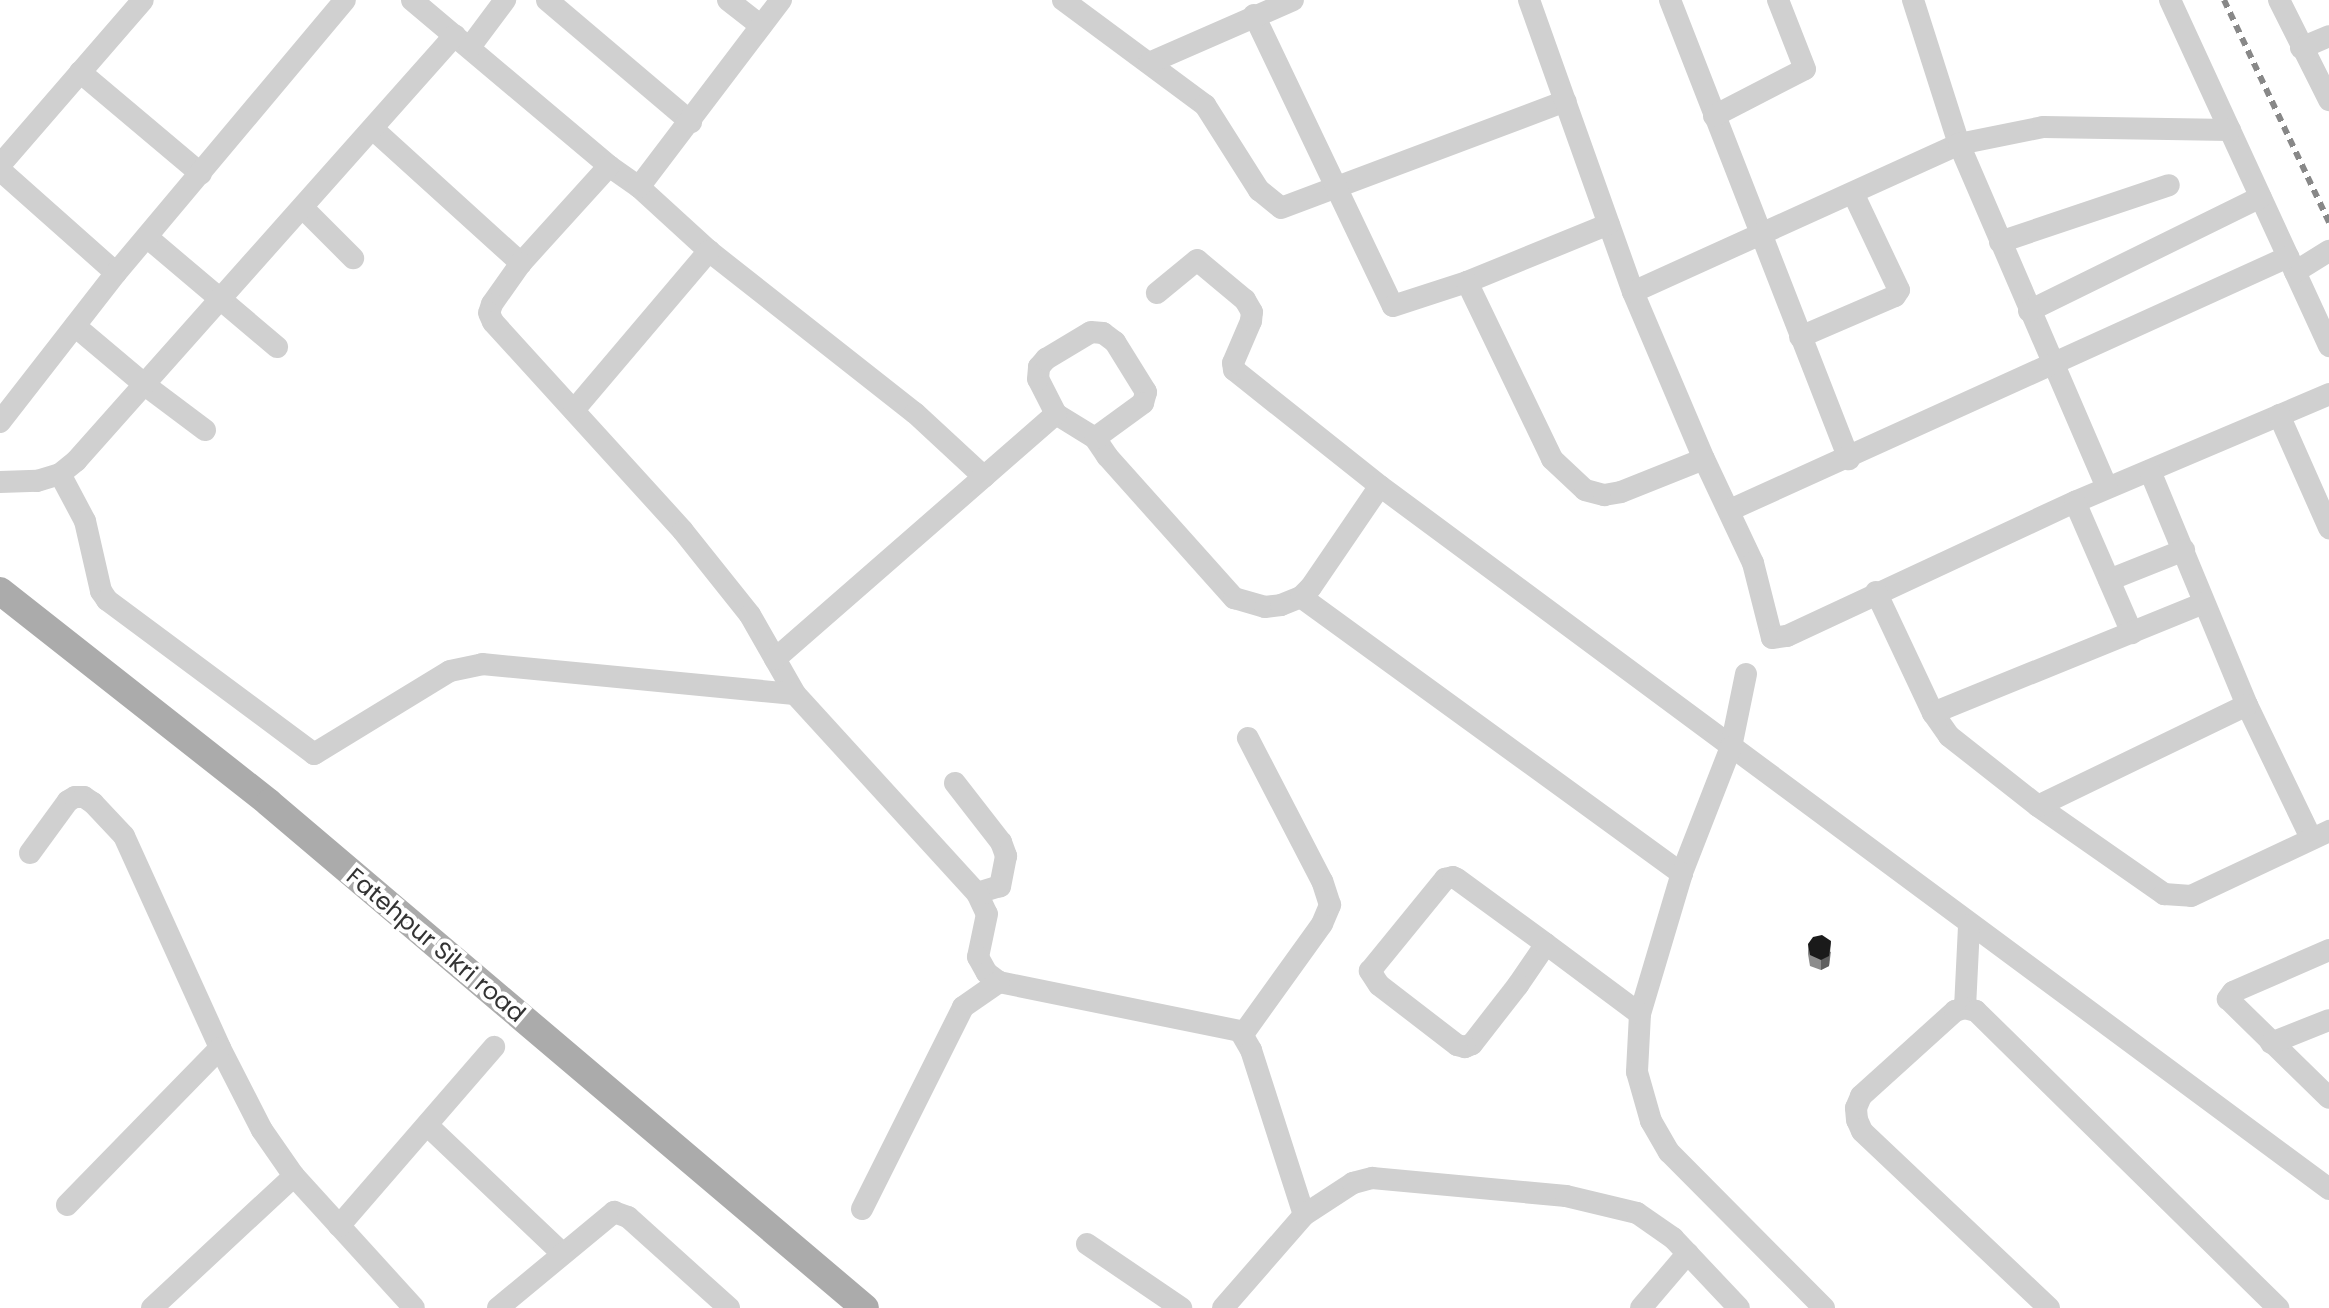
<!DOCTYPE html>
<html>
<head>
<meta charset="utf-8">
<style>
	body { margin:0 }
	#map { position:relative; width:2329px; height:1308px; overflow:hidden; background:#fff; font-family:Poppins,sans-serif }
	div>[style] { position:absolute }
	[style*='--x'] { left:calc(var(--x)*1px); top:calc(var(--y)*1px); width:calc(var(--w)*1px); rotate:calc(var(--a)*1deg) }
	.minor>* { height:22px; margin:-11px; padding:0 11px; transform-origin:11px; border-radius:11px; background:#d0d0d0 }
	.major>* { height:28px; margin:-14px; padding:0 14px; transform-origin:14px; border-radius:14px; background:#ababab }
	.rail>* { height:6px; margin-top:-3px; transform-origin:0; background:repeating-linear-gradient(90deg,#888 0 8px,transparent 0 14px) }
	.wall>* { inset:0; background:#8c8c8c }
	.shaded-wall>* { inset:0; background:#5f5f5f }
	.building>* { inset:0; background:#1a1a1a }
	span { translate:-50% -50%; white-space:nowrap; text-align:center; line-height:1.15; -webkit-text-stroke:8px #fff; paint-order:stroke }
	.street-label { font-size:24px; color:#333 }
</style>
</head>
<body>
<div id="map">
	<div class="minor">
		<div style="--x:412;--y:0;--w:258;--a:40.1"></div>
		<div style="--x:609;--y:166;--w:37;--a:35"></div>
		<div style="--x:639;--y:187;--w:95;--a:42.4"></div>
		<div style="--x:709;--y:251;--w:262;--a:38.2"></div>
		<div style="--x:915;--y:413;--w:94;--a:42.8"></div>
		<div style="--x:547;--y:0;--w:189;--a:40.3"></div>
		<div style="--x:728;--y:0;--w:42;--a:38.2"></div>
		<div style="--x:1063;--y:0;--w:177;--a:36.5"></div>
		<div style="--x:1205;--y:105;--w:101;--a:57.6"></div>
		<div style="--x:1259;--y:190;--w:28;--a:39"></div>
		<div style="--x:1281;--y:208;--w:304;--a:-20.6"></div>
		<div style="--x:1529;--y:0;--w:310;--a:70.4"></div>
		<div style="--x:1633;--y:292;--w:181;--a:67"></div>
		<div style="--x:1704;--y:459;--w:115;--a:64.8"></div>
		<div style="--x:1753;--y:563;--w:77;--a:75.8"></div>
		<div style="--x:1772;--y:638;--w:15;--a:-8"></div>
		<div style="--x:1787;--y:636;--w:318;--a:-25"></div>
		<div style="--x:2075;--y:502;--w:276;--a:-23"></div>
		<div style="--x:1670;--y:0;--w:493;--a:68.7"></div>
		<div style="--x:1913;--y:0;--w:151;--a:72.3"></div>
		<div style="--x:1959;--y:144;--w:374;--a:66.7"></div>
		<div style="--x:2170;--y:0;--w:381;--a:65.3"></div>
		<div style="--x:2279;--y:0;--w:112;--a:63.4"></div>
		<div style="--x:1254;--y:15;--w:322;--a:64.5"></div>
		<div style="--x:1393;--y:306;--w:78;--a:-18"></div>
		<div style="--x:1467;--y:282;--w:153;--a:-22.2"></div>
		<div style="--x:470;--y:47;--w:59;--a:-53.3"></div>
		<div style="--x:2301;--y:48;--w:30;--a:-23"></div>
		<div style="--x:1149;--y:63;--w:157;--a:-23.6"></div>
		<div style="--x:80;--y:72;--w:158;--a:40.1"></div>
		<div style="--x:1714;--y:116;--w:102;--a:-27.3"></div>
		<div style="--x:1805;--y:69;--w:74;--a:-111.4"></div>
		<div style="--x:373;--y:129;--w:200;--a:42.2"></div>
		<div style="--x:0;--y:165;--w:218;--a:-49.1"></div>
		<div style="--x:609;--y:166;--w:131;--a:132.2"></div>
		<div style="--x:521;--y:263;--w:50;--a:125.3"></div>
		<div style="--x:492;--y:304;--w:9;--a:108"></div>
		<div style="--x:489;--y:313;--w:10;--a:66"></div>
		<div style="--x:493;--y:322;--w:282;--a:47.7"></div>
		<div style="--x:683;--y:531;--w:107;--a:51.4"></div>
		<div style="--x:750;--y:615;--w:91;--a:60.3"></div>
		<div style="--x:795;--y:694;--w:270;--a:47.6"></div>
		<div style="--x:0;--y:170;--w:155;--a:41.6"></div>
		<div style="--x:639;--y:187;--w:235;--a:-52.8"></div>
		<div style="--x:303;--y:208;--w:71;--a:45"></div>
		<div style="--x:148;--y:238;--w:169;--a:40.2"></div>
		<div style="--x:2000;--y:242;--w:178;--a:-18.6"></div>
		<div style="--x:2295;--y:272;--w:40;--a:-32"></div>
		<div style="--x:1467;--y:282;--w:196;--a:64.3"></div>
		<div style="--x:1552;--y:459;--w:45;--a:43.2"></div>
		<div style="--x:1585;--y:490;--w:20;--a:15"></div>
		<div style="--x:1604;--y:495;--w:17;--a:-10"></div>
		<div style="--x:1621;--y:492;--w:89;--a:-21.7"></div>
		<div style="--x:1633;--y:292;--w:358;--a:-24.4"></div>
		<div style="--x:1959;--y:144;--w:86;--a:-11.4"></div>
		<div style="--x:2043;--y:127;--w:187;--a:0.9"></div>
		<div style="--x:2029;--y:311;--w:258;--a:-26.2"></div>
		<div style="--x:75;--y:326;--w:92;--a:40.1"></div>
		<div style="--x:145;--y:385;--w:75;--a:36.9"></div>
		<div style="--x:1800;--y:337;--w:103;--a:-23.3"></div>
		<div style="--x:1895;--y:296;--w:7;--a:-56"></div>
		<div style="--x:1899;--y:290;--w:107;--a:-115.4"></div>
		<div style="--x:574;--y:410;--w:209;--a:-49.7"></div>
		<div style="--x:1056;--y:414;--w:46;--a:31.6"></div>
		<div style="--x:1095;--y:438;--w:22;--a:56"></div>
		<div style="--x:1107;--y:456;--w:191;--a:48.2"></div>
		<div style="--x:1234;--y:598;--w:32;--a:16"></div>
		<div style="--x:1265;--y:607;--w:16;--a:-7"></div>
		<div style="--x:1281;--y:605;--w:22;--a:-22"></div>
		<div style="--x:1301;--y:597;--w:14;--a:-45"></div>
		<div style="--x:1311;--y:587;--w:122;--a:-55.7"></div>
		<div style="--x:1380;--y:486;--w:186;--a:-141.5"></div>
		<div style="--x:1234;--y:370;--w:7;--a:-98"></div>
		<div style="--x:1233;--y:363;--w:46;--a:-66.8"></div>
		<div style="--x:1251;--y:321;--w:9;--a:-84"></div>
		<div style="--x:1252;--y:312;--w:14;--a:-120"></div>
		<div style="--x:1245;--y:300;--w:62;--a:-140.2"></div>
		<div style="--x:1197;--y:260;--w:52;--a:140.5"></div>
		<div style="--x:2279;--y:415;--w:124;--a:66.1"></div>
		<div style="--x:0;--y:422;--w:189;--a:-52.1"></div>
		<div style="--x:116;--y:273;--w:356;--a:-50"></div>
		<div style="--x:2150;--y:471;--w:253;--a:67.5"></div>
		<div style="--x:2247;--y:705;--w:148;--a:64.3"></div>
		<div style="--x:60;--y:474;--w:53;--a:62"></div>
		<div style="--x:85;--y:521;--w:72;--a:77.1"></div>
		<div style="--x:101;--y:591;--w:11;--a:56"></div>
		<div style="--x:107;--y:600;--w:258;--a:36.6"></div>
		<div style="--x:314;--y:754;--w:159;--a:-31.4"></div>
		<div style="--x:450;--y:671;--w:33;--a:-12"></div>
		<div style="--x:482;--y:664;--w:314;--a:5.5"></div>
		<div style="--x:0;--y:482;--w:37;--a:-2"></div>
		<div style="--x:37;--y:481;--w:24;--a:-17"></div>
		<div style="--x:60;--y:474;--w:21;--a:-39"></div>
		<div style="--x:76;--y:461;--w:570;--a:-48.34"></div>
		<div style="--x:1380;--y:486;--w:1181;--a:36.53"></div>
		<div style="--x:2075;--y:502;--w:143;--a:66.5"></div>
		<div style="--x:1730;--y:510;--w:613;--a:-24.39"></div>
		<div style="--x:2109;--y:580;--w:81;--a:-21.8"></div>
		<div style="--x:1876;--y:592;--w:134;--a:64.8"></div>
		<div style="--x:1933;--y:713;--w:28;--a:55"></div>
		<div style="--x:1949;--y:736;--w:113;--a:38.2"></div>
		<div style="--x:2038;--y:806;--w:154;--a:34.9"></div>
		<div style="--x:2164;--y:894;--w:27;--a:4"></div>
		<div style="--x:2191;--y:896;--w:153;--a:-25.2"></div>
		<div style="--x:1301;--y:597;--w:471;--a:36"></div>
		<div style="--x:775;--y:659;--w:373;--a:-41.1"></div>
		<div style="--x:1056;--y:414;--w:39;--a:-117"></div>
		<div style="--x:1038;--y:379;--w:12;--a:-85"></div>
		<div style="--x:1039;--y:367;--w:11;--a:-49"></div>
		<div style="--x:1046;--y:359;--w:52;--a:-31"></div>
		<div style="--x:1091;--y:332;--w:12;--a:5"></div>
		<div style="--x:1103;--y:333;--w:15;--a:37"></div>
		<div style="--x:1115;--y:342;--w:59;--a:58.2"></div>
		<div style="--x:1146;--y:392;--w:11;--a:105"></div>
		<div style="--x:1143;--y:403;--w:59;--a:143.9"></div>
		<div style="--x:1746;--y:674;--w:75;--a:101.6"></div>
		<div style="--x:1731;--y:747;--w:135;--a:111.3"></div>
		<div style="--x:1682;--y:873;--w:147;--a:106.6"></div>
		<div style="--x:1640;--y:1014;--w:58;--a:93"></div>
		<div style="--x:1637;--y:1072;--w:51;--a:74.1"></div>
		<div style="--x:1651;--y:1121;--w:36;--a:60"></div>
		<div style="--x:1669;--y:1152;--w:220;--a:45.2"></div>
		<div style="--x:1933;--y:713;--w:292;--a:-22.1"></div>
		<div style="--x:955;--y:783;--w:75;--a:52.1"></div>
		<div style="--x:1001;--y:842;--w:15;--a:70"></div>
		<div style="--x:1006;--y:856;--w:31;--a:101"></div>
		<div style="--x:1000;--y:886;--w:24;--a:163"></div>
		<div style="--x:977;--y:893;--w:23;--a:65"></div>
		<div style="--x:987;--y:914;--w:44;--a:101.8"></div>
		<div style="--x:978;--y:957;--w:18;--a:61"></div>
		<div style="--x:987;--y:973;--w:15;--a:37"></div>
		<div style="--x:999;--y:982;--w:246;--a:11.5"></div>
		<div style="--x:1240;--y:1031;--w:22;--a:60"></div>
		<div style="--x:1251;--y:1050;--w:173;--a:72.2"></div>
		<div style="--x:2038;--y:806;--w:232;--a:-25.8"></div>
		<div style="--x:30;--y:853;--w:64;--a:-53.8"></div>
		<div style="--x:68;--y:801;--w:8;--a:-30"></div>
		<div style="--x:75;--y:797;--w:9;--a:0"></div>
		<div style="--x:84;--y:797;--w:11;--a:34"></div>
		<div style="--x:93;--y:803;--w:45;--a:46.8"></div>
		<div style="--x:124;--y:836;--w:233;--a:65.6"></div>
		<div style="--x:220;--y:1048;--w:92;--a:62.9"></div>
		<div style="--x:262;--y:1130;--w:56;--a:55.2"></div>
		<div style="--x:294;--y:1176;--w:178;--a:47.7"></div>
		<div style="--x:1546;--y:944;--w:50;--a:124.3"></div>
		<div style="--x:1518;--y:985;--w:75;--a:127.9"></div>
		<div style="--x:1472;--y:1044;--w:8;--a:157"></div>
		<div style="--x:1465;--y:1047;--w:8;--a:-166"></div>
		<div style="--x:1457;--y:1045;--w:98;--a:-142.4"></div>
		<div style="--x:1379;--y:985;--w:17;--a:-123"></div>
		<div style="--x:1370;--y:971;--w:119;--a:-50.8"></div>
		<div style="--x:1445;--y:879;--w:8;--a:-14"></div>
		<div style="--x:1453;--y:877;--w:4;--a:27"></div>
		<div style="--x:1457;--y:879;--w:110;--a:36.1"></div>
		<div style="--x:1546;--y:944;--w:117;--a:36.7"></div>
		<div style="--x:2329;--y:950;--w:105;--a:156.4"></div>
		<div style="--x:2233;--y:992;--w:9;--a:126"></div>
		<div style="--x:2228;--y:999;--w:141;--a:44.4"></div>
		<div style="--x:1965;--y:1008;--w:83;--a:-87.2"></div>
		<div style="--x:1243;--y:1034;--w:135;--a:-54.3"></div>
		<div style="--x:1322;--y:924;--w:21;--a:-67"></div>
		<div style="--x:1330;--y:905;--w:25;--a:-108"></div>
		<div style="--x:1322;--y:881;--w:161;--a:-117.4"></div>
		<div style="--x:2271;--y:1043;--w:62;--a:-21.6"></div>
		<div style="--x:427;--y:1125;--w:187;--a:43.5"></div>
		<div style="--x:67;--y:1205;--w:219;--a:-45.7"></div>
		<div style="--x:862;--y:1209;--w:226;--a:-63.4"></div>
		<div style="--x:963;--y:1007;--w:44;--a:-34.8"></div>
		<div style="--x:339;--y:1226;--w:237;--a:-49.1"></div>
		<div style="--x:1087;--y:1244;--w:114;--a:34.2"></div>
		<div style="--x:152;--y:1308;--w:194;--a:-42.9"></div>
		<div style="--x:498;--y:1308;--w:151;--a:-39.6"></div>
		<div style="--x:614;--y:1212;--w:15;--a:20"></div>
		<div style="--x:628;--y:1217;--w:136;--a:42"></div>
		<div style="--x:1223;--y:1308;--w:123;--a:-48.9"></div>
		<div style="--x:1304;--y:1215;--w:59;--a:-33.1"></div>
		<div style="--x:1353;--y:1183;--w:20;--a:-15"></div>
		<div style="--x:1372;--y:1178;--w:195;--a:5.3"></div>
		<div style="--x:1566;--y:1196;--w:73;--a:13.5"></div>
		<div style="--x:1637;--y:1213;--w:44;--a:34.8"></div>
		<div style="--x:1673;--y:1238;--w:96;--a:46.7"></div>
		<div style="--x:1641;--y:1308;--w:72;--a:-49.5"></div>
		<div style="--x:2049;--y:1308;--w:257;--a:-136.6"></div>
		<div style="--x:1862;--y:1131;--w:12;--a:-114"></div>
		<div style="--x:1857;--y:1120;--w:12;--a:-95"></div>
		<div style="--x:1856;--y:1108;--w:13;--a:-67"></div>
		<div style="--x:1861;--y:1096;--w:127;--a:-42.1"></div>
		<div style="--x:1955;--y:1011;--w:10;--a:-17"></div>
		<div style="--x:1965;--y:1008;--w:11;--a:15"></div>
		<div style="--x:1976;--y:1011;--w:424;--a:44.5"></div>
	</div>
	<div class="major">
		<div style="--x:0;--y:591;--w:342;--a:38.2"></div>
		<div style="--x:269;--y:803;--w:781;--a:40.28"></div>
	</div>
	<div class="rail">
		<div style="--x:2224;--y:0;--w:246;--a:64.7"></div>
	</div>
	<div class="wall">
		<div style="clip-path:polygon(1808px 944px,1831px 952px,1829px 966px,1821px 970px,1810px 966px,1808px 954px)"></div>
	</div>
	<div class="shaded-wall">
		<div style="clip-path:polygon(1831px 941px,1829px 966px,1821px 970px,1821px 960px)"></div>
	</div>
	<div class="building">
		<div style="clip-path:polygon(1822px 935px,1831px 941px,1829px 956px,1821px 960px,1810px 955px,1808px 944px,1813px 937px)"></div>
	</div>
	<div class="street-label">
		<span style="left:436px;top:945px;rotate:40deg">Fatehpur Sikri road</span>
	</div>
</div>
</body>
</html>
